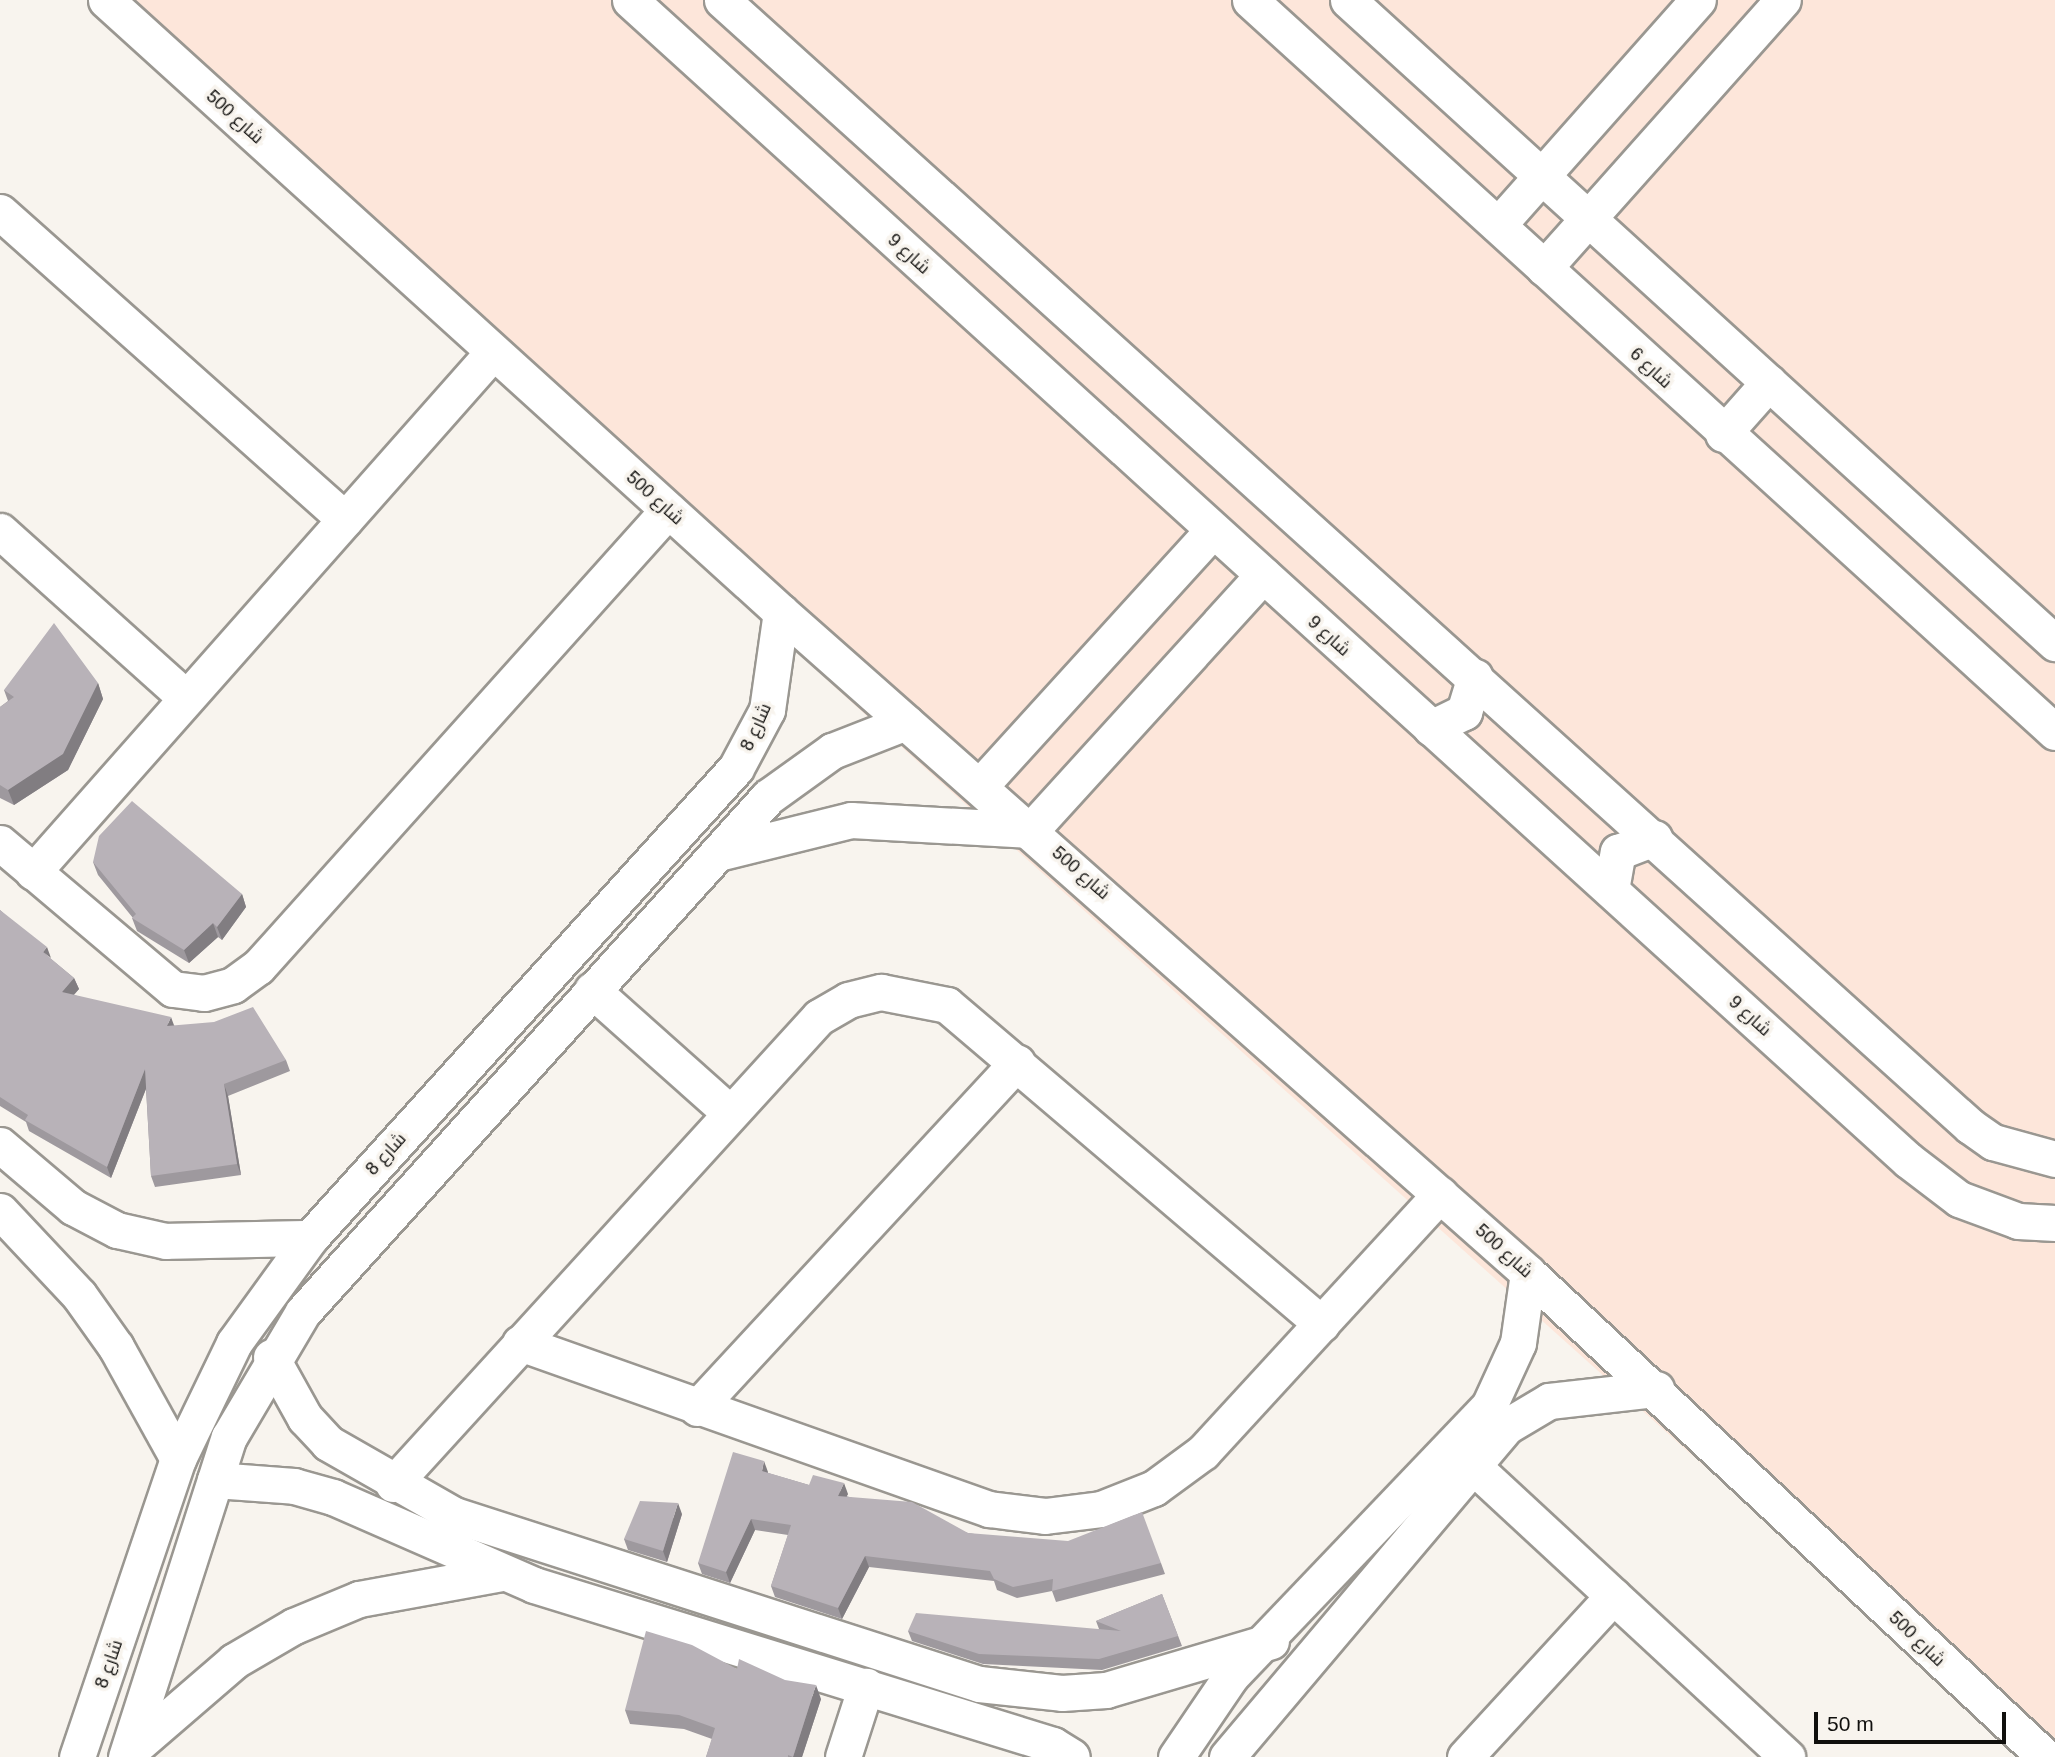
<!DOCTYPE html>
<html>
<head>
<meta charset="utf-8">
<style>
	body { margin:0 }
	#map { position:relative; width:2055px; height:1757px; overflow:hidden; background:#f8f4ee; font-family:Helvetica,Cairo,sans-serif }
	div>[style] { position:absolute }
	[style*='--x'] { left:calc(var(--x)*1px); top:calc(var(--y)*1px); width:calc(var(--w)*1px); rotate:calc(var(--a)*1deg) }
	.industrial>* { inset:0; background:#fde6da }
	.roads { filter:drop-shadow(2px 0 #9a9791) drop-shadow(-2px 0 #9a9791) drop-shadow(0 2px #9a9791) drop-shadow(0 -2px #9a9791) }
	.minor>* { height:35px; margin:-17.5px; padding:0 17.5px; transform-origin:17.5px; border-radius:17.5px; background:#fff }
	.wall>* { inset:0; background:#9e999e }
	.shaded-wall>* { inset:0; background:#817d81 }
	.building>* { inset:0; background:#b8b2b8 }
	span { translate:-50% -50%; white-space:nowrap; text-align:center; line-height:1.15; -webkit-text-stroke:7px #f8f4ee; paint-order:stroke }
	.street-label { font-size:18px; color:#100f0d }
	.scale { position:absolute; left:1814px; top:1712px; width:192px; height:32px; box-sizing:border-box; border:4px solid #100f0d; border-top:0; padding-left:9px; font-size:21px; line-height:24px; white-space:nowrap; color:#100f0d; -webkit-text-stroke:5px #f8f4ee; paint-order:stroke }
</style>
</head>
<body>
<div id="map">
	<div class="industrial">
		<div style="clip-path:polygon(94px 0,2055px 0,2055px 1757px,2029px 1757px,838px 690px)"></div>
	</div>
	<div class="roads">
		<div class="minor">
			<div style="--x:106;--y:0;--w:911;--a:42.2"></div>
			<div style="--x:781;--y:612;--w:997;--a:41.5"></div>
			<div style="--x:1528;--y:1273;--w:708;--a:43.11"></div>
			<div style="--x:630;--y:0;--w:1726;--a:42.23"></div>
			<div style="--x:1908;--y:1160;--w:64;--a:37.4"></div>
			<div style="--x:1959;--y:1199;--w:63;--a:20.4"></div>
			<div style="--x:2018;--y:1221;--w:37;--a:3"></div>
			<div style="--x:722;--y:0;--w:1681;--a:42.06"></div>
			<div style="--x:1970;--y:1126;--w:28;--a:35"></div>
			<div style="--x:1993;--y:1142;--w:64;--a:15.3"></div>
			<div style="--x:1250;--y:0;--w:1088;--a:42.28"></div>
			<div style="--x:1348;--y:0;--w:956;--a:42.29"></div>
			<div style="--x:0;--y:212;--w:462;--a:41.7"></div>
			<div style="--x:1498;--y:225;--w:301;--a:-48.4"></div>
			<div style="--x:1544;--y:268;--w:359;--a:-48.3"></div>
			<div style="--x:1723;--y:434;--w:69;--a:-48.5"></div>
			<div style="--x:0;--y:531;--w:250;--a:41.9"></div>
			<div style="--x:1431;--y:728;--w:37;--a:-26"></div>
			<div style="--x:1464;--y:712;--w:37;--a:-73"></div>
			<div style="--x:980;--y:786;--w:346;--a:-47.7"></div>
			<div style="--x:0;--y:843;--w:226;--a:40.2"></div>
			<div style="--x:173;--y:989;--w:31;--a:7"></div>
			<div style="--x:204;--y:993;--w:30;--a:-15"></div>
			<div style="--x:233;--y:985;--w:31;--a:-36"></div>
			<div style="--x:258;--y:967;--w:614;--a:-48.1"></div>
			<div style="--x:722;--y:852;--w:133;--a:-13.9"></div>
			<div style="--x:851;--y:820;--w:180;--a:3.2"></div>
			<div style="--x:1031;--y:830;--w:345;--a:-47.7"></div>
			<div style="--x:33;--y:872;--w:694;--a:-48.5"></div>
			<div style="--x:1611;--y:890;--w:39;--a:-80"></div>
			<div style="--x:1618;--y:852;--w:39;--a:-21"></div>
			<div style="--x:592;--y:990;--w:185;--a:41.7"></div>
			<div style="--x:0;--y:1145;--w:96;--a:40.3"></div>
			<div style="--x:73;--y:1207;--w:50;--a:27.6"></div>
			<div style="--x:117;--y:1230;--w:50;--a:12.7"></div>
			<div style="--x:166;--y:1241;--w:144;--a:-1.2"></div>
			<div style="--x:0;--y:1211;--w:115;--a:46.8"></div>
			<div style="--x:79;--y:1295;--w:64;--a:54.6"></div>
			<div style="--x:116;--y:1347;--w:128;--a:61"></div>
			<div style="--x:520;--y:1343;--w:498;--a:19.5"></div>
			<div style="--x:989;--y:1509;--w:56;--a:7.1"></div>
			<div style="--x:1045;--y:1516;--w:56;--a:-7.1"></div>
			<div style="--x:1101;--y:1509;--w:57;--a:-21.6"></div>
			<div style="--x:1154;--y:1488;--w:61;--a:-36.3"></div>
			<div style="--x:1203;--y:1452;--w:350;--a:-47.4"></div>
			<div style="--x:271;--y:1357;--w:70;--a:60.9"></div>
			<div style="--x:305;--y:1418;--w:34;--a:47"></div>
			<div style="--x:328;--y:1443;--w:145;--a:29.7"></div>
			<div style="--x:454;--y:1515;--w:552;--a:17.84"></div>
			<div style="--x:979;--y:1684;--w:83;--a:6.2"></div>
			<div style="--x:1062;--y:1693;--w:44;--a:-3.9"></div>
			<div style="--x:1106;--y:1690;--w:172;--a:-16.5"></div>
			<div style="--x:697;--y:1408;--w:471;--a:-47.2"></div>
			<div style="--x:1474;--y:1467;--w:427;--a:42.8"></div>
			<div style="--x:215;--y:1480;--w:79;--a:4.3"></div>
			<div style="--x:294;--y:1486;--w:41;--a:15.8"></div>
			<div style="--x:333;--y:1497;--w:219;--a:23.6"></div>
			<div style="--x:534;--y:1585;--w:543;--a:17.13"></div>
			<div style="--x:1053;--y:1745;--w:22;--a:32"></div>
			<div style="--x:393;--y:1484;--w:632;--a:-47.63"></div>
			<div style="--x:819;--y:1017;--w:34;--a:-30"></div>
			<div style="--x:848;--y:1000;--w:34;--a:-14"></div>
			<div style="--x:881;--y:992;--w:67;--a:11.1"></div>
			<div style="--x:947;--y:1005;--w:492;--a:40.4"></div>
			<div style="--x:131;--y:1750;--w:136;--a:-40.8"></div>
			<div style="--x:234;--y:1661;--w:69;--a:-30.3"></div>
			<div style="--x:294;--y:1626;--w:70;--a:-22.6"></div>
			<div style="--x:359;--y:1599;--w:145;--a:-10.3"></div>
			<div style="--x:77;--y:1757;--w:315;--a:-71.3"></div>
			<div style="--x:178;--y:1459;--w:129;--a:-64.2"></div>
			<div style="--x:234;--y:1343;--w:130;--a:-54.1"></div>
			<div style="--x:310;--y:1238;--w:634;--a:-47.81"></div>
			<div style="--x:736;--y:768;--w:66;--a:-61.9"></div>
			<div style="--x:767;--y:710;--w:99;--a:-81.9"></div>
			<div style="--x:126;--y:1757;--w:336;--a:-72.2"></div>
			<div style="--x:229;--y:1437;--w:145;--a:-59.4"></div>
			<div style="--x:303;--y:1312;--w:694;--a:-47.92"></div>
			<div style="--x:768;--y:797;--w:79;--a:-35.7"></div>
			<div style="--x:832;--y:751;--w:79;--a:-21.4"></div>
			<div style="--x:843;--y:1757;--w:75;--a:-72.1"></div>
			<div style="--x:1176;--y:1757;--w:98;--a:-55.8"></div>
			<div style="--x:1231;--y:1676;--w:373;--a:-46.3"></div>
			<div style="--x:1489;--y:1406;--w:69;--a:-65.3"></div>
			<div style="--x:1518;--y:1343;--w:71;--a:-81.9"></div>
			<div style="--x:1227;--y:1757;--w:434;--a:-49.8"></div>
			<div style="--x:1507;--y:1426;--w:49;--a:-30.8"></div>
			<div style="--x:1549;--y:1401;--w:108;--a:-6.4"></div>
			<div style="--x:1465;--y:1757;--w:219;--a:-47.4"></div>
		</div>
	</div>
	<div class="wall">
		<div style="clip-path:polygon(98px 683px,103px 699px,68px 770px,14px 805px,0 798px,0 707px,8px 701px,4px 690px)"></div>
		<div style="clip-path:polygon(93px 862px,242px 894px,246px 907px,222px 940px,218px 937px,189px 963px,137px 931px,132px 918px,133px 918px,98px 875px)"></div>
		<div style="clip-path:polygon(0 910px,51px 959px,74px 978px,79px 989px,74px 995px,286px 1060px,290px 1071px,228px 1096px,241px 1175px,155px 1187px,151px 1176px,146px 1089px,111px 1178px,29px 1131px,26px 1122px,0 1106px)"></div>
		<div style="clip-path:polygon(768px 1472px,768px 1473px,809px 1485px,848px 1494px,846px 1496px,968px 1533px,1161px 1563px,1165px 1574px,1056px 1602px,1052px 1591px,1017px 1598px,997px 1590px,994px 1581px,869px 1567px,842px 1619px,775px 1597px,771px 1586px,788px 1535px,755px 1530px,730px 1583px,702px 1574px,698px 1563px)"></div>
		<div style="clip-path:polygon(682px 1514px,667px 1562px,628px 1550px,624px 1539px)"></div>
		<div style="clip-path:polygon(1162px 1594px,1182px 1646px,1102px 1670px,983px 1664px,912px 1641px,908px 1631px,1099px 1629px,1096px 1621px)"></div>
		<div style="clip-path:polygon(737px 1669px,821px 1699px,802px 1757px,706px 1757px,712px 1739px,684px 1729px,630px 1724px,625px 1710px)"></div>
	</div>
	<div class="shaded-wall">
		<div style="clip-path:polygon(98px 683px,103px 699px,68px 770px,14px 805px,8px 790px)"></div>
		<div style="clip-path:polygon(242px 894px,246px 907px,222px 940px,217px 927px)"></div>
		<div style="clip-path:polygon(213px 923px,218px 937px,189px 963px,184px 950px)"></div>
		<div style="clip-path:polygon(47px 947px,51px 958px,43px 952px)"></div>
		<div style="clip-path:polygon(74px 978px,79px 989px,66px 1003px,62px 992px)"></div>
		<div style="clip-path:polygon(171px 1017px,175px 1028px,167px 1026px)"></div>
		<div style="clip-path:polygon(145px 1069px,149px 1081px,111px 1178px,107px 1167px)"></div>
		<div style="clip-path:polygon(224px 1084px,228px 1096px,241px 1175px,237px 1164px)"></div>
		<div style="clip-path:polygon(764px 1461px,768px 1472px,765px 1481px,762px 1471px)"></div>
		<div style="clip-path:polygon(844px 1483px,848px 1494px,842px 1506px,838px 1496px)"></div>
		<div style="clip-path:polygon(678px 1503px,682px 1514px,667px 1562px,663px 1551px)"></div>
		<div style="clip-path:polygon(751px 1519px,755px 1530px,730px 1583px,726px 1572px)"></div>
		<div style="clip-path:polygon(865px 1556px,869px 1567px,842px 1619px,838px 1608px)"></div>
		<div style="clip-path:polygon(816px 1685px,821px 1699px,802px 1757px,793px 1757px)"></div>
	</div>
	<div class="building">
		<div style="clip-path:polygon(54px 623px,98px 683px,63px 754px,8px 790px,0 785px,0 707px,14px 697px,4px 690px)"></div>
		<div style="clip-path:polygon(132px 801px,242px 894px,217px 927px,213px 923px,184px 950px,132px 918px,136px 914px,93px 862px,99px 836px)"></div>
		<div style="clip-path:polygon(0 910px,47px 947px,43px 952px,74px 978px,62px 992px,171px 1017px,167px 1026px,214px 1022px,253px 1007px,286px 1060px,224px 1084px,237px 1164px,151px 1176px,145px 1069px,107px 1167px,25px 1120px,28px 1115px,0 1097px)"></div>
		<div style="clip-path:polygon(733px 1452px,764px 1461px,762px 1471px,809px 1485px,813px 1475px,844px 1483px,838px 1496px,912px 1502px,968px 1533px,1068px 1541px,1142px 1512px,1161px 1563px,1052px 1591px,1053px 1579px,1013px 1587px,994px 1579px,990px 1571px,865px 1556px,838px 1608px,771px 1586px,791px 1525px,751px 1519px,726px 1572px,698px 1563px)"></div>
		<div style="clip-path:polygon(640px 1501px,678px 1503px,663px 1551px,624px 1539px)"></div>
		<div style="clip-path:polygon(1162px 1594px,1178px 1636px,1099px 1659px,979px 1654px,908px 1631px,916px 1613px,1121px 1631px,1096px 1621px)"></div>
		<div style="clip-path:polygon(646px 1631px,692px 1645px,737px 1669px,739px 1659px,785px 1680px,816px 1685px,793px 1757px,788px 1755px,788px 1757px,706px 1757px,715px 1728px,679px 1715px,625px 1710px)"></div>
	</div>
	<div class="street-label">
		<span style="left:235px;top:117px;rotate:42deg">شارع 500</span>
		<span style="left:909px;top:254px;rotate:42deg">شارع 9</span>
		<span style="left:1651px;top:368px;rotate:43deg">شارع 6</span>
		<span style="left:655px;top:498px;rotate:42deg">شارع 500</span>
		<span style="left:1329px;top:636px;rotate:42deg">شارع 9</span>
		<span style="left:756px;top:727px;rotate:-66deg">شارع 8</span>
		<span style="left:1081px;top:873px;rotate:41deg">شارع 500</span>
		<span style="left:1750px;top:1016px;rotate:42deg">شارع 9</span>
		<span style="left:386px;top:1154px;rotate:-48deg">شارع 8</span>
		<span style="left:1504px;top:1251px;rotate:42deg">شارع 500</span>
		<span style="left:1917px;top:1639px;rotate:44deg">شارع 500</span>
		<span style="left:109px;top:1664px;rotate:-71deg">شارع 8</span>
	</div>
	<div class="scale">50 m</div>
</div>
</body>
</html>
